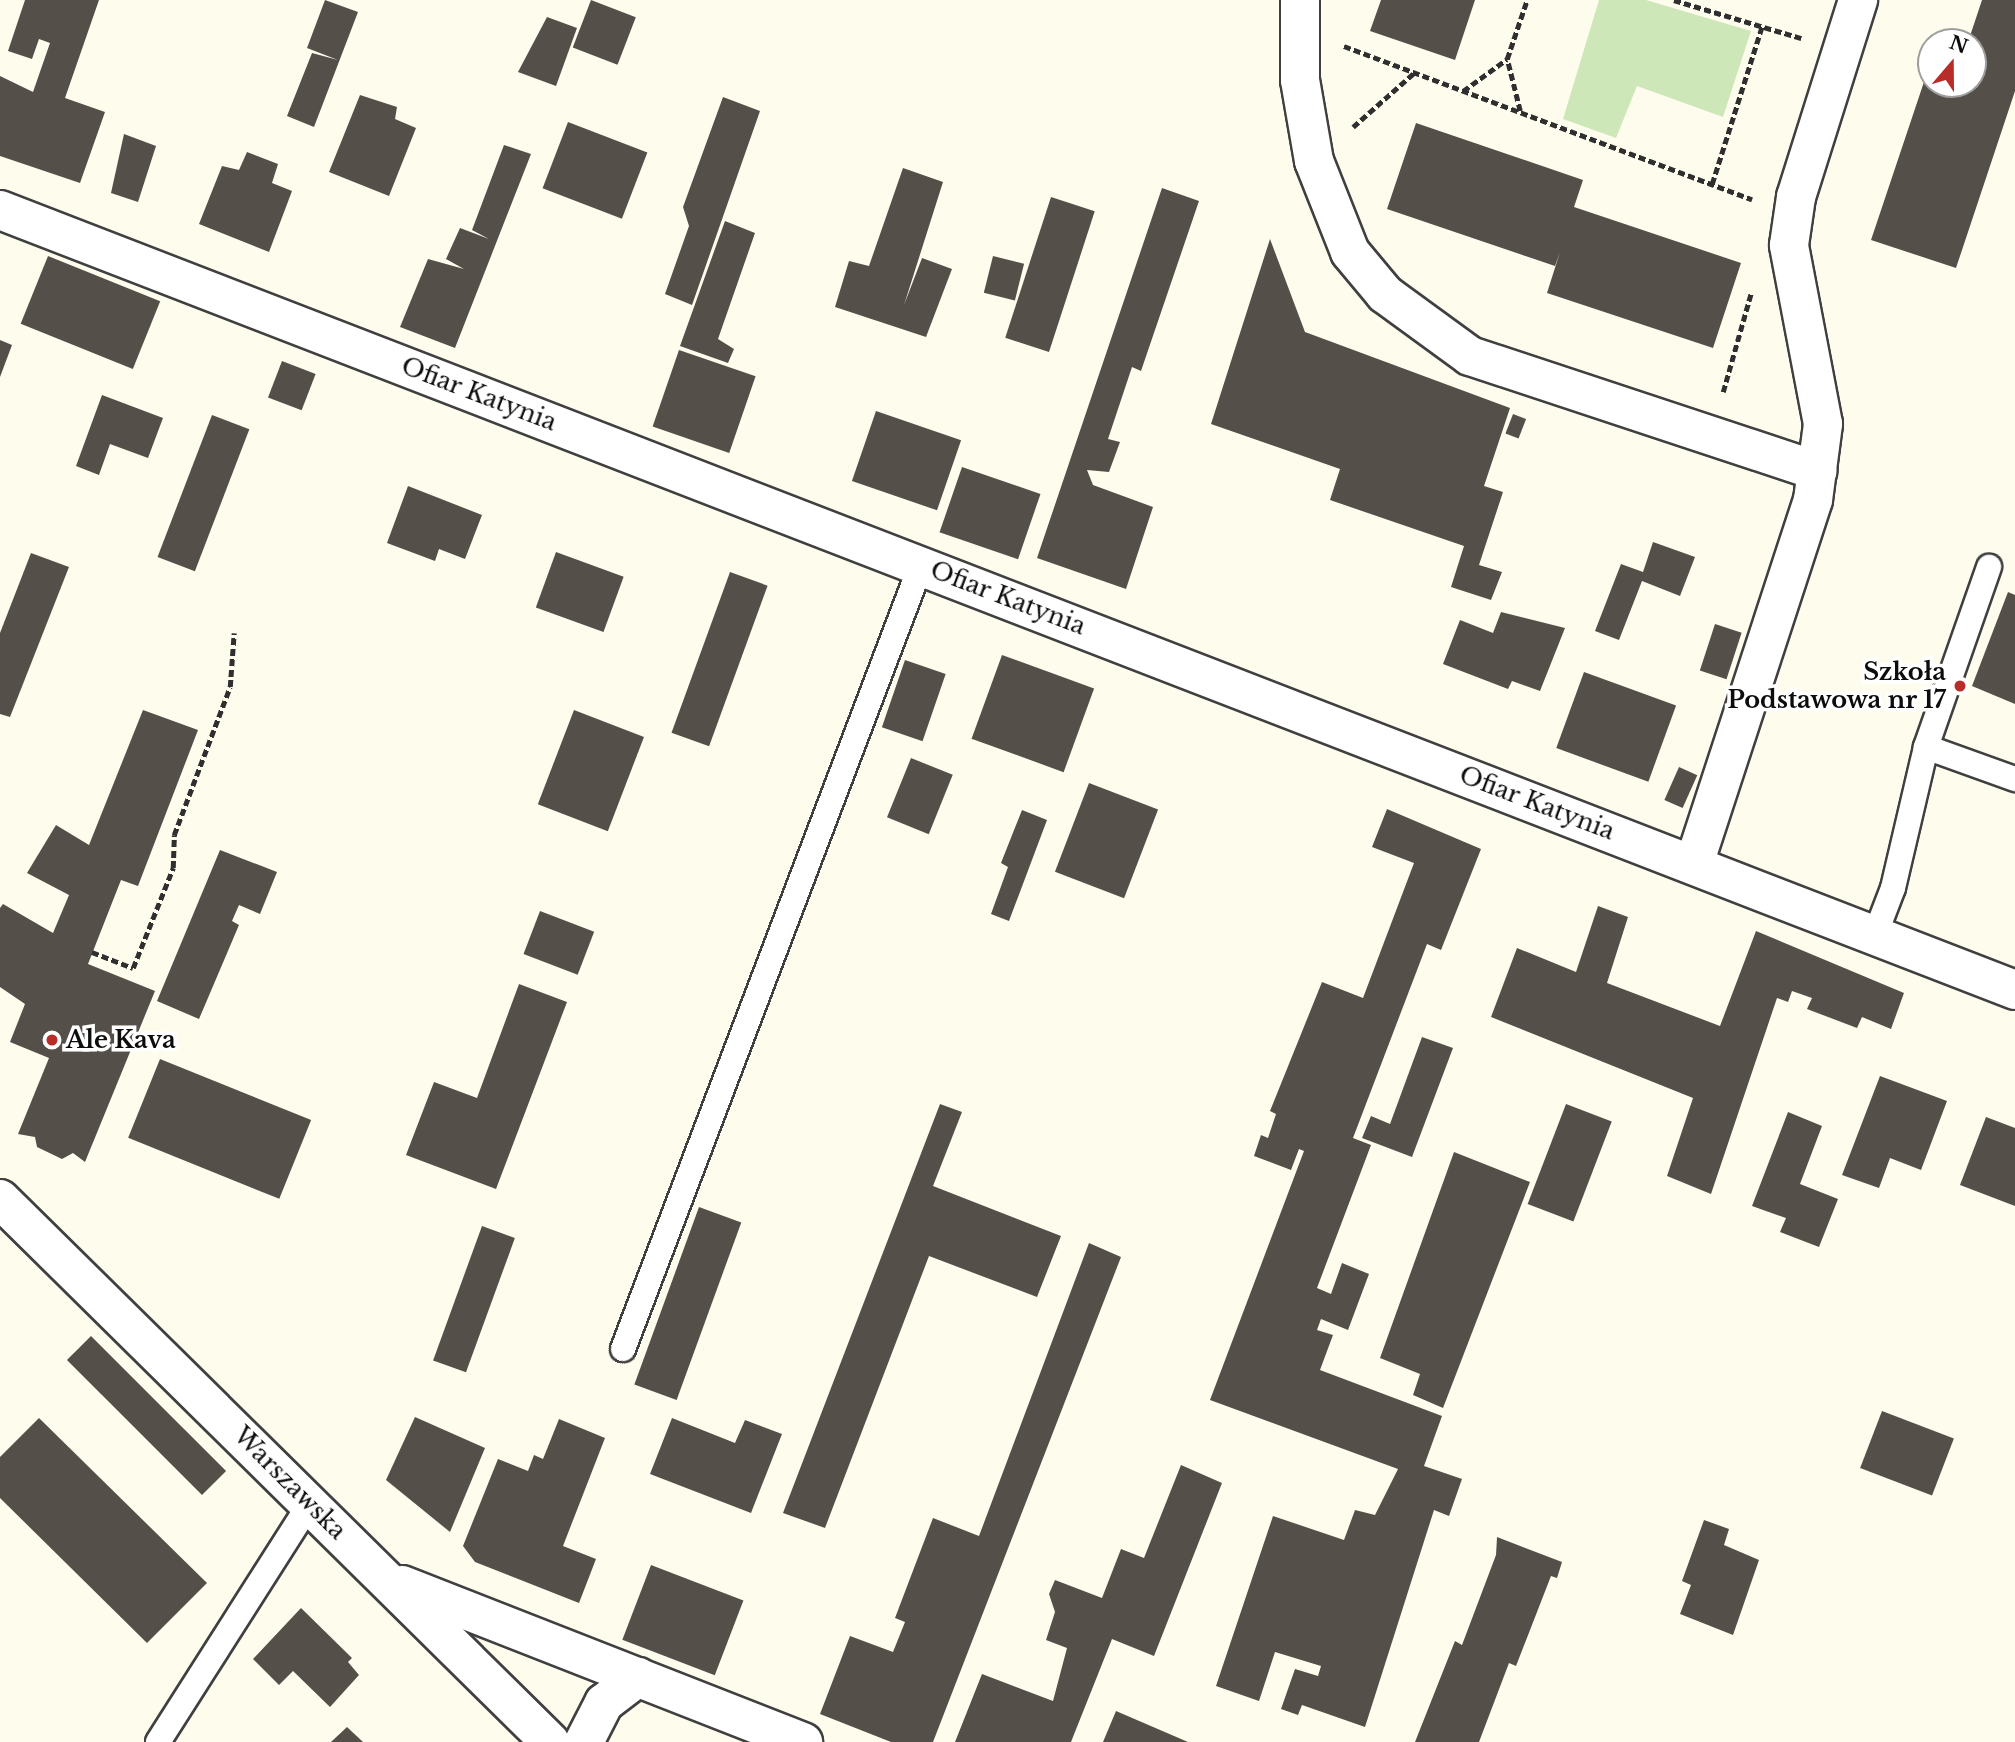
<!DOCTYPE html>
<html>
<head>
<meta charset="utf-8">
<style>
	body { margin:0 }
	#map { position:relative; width:2015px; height:1742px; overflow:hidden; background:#fefced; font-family:"Libre Baskerville",serif }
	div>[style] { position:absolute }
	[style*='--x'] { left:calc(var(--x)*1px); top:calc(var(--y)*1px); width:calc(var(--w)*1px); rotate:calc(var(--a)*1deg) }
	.green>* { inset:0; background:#cee7b8 }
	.building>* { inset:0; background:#554f4a; transform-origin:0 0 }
	.path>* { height:4.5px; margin-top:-2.25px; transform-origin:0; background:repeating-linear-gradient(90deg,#2f2f2f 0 7px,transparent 0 10.5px) }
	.roads { filter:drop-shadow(2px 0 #404040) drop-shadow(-2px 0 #404040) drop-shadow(0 2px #404040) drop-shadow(0 -2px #404040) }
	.lane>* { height:24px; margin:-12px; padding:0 12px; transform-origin:12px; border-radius:12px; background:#fff }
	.street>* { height:38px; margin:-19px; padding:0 19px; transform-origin:19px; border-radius:19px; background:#fff }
	.dots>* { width:19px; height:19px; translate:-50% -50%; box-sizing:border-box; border:4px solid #fff; border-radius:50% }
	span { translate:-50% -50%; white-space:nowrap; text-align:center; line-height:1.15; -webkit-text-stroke:7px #fff; paint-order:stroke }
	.street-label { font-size:24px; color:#0d0d0d }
	.poi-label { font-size:24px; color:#0d0d0d; font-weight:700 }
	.right { translate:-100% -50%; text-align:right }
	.left { translate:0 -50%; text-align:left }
	.north { position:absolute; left:1917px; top:28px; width:70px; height:70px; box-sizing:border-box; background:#fff; border:2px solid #9e9e9e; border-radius:50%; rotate:20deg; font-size:19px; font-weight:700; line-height:28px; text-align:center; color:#0d0d0d }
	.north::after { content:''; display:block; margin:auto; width:24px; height:32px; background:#b82c2a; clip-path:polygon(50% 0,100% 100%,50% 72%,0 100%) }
</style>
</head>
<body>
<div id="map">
	<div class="green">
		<div style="clip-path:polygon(1599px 0,1646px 0,1751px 31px,1723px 117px,1637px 86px,1616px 138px,1563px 119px)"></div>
	</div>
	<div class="building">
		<div style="clip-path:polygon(25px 0,99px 0,65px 98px,105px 112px,80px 183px,0 156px,0 76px,33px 92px,50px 43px,39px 39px,32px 59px,8px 51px)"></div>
		<div style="clip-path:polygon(325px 0,358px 12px,314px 127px,287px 116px,312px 53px,338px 60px,307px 48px)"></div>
		<div style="left:591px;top:0;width:48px;height:51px;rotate:21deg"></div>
		<div style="clip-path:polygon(1381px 0,1475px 0,1455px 60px,1370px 31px)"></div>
		<div style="clip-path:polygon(1982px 0,2015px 0,2015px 91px,1956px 268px,1871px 240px,1931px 61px,1931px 84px,1973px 84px,1973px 42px,1968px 42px)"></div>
		<div style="clip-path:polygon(547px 17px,577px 28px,556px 86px,518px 72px)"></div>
		<div style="clip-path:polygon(360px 95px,397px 107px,395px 119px,416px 128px,389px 196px,329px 172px)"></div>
		<div style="clip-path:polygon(723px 97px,760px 111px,692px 305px,665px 294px,689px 226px,683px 207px)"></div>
		<div style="left:568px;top:122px;width:85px;height:71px;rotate:21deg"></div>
		<div style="clip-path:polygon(1416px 123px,1583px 180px,1574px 207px,1741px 263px,1713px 348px,1547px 293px,1560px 252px,1555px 266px,1387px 209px)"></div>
		<div style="clip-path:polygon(124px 134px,156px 146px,138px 202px,111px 193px)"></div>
		<div style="clip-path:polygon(504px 145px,531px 154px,455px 348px,400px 327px,428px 259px,464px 269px,446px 259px,460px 228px,489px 239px,472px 230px)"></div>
		<div style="clip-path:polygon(247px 152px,278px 164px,272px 183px,292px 191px,269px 252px,199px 224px,222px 166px,239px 170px)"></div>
		<div style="clip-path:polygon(903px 168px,943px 182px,904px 305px,922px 258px,952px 269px,926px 337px,835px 307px,849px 261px,869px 266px)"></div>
		<div style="clip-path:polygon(1162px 188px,1199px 201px,1141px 371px,1132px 367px,1108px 439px,1120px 442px,1109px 472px,1087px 470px,1093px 485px,1153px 507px,1126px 589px,1037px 558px)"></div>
		<div style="left:1051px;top:197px;width:46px;height:148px;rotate:18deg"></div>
		<div style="clip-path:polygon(725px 221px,755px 233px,718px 339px,734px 349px,728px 363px,680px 346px)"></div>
		<div style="clip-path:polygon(1270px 239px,1305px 332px,1510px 408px,1484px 486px,1503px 492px,1479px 565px,1502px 572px,1491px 600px,1451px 587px,1464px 546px,1330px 500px,1340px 469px,1211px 424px)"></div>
		<div style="left:48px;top:256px;width:121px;height:73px;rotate:22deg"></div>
		<div style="left:993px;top:256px;width:32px;height:38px;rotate:14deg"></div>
		<div style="clip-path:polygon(0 340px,12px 345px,0 377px)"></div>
		<div style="left:679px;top:350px;width:81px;height:81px;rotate:19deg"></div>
		<div style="left:282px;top:361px;width:36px;height:39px;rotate:21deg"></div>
		<div style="clip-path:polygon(102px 395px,163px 418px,148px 458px,110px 444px,99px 475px,76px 466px)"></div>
		<div style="left:876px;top:411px;width:90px;height:74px;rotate:19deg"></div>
		<div style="left:1513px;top:414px;width:14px;height:21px;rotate:21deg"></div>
		<div style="left:212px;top:415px;width:40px;height:152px;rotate:21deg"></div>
		<div style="left:962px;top:467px;width:83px;height:69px;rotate:19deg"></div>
		<div style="clip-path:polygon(408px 486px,482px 515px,465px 559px,439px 549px,435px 561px,387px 543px)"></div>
		<div style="clip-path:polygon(1653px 542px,1695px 557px,1680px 596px,1642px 581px,1619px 640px,1595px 631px,1621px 564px,1643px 572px)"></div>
		<div style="left:556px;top:552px;width:72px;height:59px;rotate:20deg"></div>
		<div style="clip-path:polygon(31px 553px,69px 567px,10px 717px,0 714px,0 633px)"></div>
		<div style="left:730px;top:572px;width:40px;height:171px;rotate:20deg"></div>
		<div style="clip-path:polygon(2008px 592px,2015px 595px,2015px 704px,1972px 686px)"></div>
		<div style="clip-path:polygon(1501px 612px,1565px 628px,1540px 691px,1512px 681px,1508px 689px,1443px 664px,1460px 620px,1493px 633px)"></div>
		<div style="left:1715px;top:624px;width:28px;height:49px;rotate:18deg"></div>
		<div style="left:1002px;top:655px;width:98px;height:89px;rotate:20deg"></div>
		<div style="left:905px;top:660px;width:43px;height:71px;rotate:19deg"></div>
		<div style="left:1584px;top:672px;width:98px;height:81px;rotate:20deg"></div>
		<div style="clip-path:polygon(143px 710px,198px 730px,138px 886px,121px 880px,88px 964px,155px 991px,85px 1162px,73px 1153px,62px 1159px,37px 1147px,35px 1137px,18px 1134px,49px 1058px,10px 1042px,25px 1004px,0 987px,0 908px,3px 904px,53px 933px,69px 895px,27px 873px,56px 825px,89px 845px)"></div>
		<div style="left:574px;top:710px;width:75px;height:101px;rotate:21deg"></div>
		<div style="left:911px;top:758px;width:45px;height:64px;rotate:22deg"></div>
		<div style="left:1679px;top:767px;width:20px;height:36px;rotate:24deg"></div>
		<div style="left:1089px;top:783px;width:74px;height:95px;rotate:21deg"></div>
		<div style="clip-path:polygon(1387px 809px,1481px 849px,1441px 950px,1427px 944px,1353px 1138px,1371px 1145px,1317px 1288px,1331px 1294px,1342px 1263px,1369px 1274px,1348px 1330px,1321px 1319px,1317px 1330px,1333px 1335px,1320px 1370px,1442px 1416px,1424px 1466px,1462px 1479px,1449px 1516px,1434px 1510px,1365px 1727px,1302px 1705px,1298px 1715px,1281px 1709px,1295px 1669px,1318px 1676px,1321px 1666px,1275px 1652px,1259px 1701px,1216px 1686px,1273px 1516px,1344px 1540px,1355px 1510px,1375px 1515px,1398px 1469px,1210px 1400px,1304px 1151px,1299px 1149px,1291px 1170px,1254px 1156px,1261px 1135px,1268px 1138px,1276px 1114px,1270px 1111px,1322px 982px,1363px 998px,1414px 863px,1372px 847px)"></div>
		<div style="clip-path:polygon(1022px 810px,1047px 820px,1009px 921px,991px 914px,1008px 867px,1001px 863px)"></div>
		<div style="clip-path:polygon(220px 850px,277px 872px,260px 914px,239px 905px,232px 921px,239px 925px,199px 1019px,157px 1001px)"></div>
		<div style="clip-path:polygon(1598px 906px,1628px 917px,1607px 983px,1720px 1026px,1756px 931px,1904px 993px,1891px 1029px,1862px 1017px,1857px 1028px,1807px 1009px,1812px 998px,1792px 991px,1788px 1002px,1777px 998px,1711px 1194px,1667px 1176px,1693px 1098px,1491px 1017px,1517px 948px,1576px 972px)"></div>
		<div style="left:540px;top:911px;width:58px;height:46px;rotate:21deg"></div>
		<div style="clip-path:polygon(519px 984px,567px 1002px,496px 1189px,406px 1155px,434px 1082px,477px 1098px)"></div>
		<div style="clip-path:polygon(1422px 1037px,1453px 1048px,1412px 1157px,1362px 1138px,1371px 1116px,1390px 1124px)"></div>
		<div style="left:160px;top:1059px;width:163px;height:85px;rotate:22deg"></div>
		<div style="clip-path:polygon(1880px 1076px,1947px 1101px,1921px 1170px,1890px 1158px,1879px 1188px,1842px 1175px)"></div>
		<div style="clip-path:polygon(940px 1104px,962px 1112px,933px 1186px,1061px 1236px,1037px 1297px,929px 1256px,825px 1528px,783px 1513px)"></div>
		<div style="left:1566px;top:1104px;width:49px;height:107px;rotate:21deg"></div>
		<div style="clip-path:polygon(1788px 1112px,1822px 1126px,1800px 1184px,1838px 1199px,1819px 1247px,1780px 1232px,1786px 1218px,1752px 1206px)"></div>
		<div style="clip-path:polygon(1986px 1117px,2015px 1128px,2015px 1206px,1960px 1185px)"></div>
		<div style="clip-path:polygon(1454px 1152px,1530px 1182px,1443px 1408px,1413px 1395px,1420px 1374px,1380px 1358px)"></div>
		<div style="left:699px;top:1207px;width:45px;height:189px;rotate:20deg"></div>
		<div style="left:482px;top:1226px;width:35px;height:143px;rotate:20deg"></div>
		<div style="clip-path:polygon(1089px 1243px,1121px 1257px,933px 1742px,891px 1742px,820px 1714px,850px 1636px,893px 1652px,905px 1622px,895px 1618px,933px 1518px,979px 1536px)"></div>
		<div style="left:91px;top:1336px;width:191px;height:34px;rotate:45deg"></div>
		<div style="left:1882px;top:1411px;width:77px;height:61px;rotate:21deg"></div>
		<div style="clip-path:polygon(415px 1417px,485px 1448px,450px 1532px,386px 1480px)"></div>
		<div style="clip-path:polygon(39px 1418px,207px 1583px,147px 1643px,0 1498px,0 1457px)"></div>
		<div style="clip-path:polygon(672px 1418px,735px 1443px,745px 1420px,782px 1434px,751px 1513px,650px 1474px)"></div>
		<div style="clip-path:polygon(559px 1419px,605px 1438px,563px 1546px,596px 1559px,579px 1603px,475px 1562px,463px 1546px,498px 1459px,528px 1471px,534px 1455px,543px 1459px)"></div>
		<div style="clip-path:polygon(1181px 1465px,1222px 1483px,1154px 1656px,1112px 1639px,1071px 1742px,955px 1742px,982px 1674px,1053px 1701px,1067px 1648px,1046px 1640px,1055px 1612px,1049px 1594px,1055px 1580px,1102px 1598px,1121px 1549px,1144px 1558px)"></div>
		<div style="clip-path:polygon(1704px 1520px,1729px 1529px,1724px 1545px,1759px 1560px,1733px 1635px,1680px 1614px,1691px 1585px,1682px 1581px)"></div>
		<div style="clip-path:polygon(1497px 1537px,1562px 1562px,1557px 1578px,1551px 1576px,1516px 1666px,1509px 1663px,1479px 1742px,1415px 1742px,1455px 1641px,1462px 1645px,1496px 1555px)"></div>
		<div style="left:651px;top:1565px;width:99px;height:80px;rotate:21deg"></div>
		<div style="clip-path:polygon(301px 1608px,352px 1658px,348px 1662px,359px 1675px,330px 1707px,293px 1671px,279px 1685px,253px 1659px)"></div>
		<div style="clip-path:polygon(1116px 1711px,1188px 1742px,1103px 1742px)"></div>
		<div style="clip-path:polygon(347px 1727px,363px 1742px,331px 1742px)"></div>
	</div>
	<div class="path">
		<div style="--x:1674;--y:0;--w:133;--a:16.7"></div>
		<div style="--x:1344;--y:46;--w:436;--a:20.6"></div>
		<div style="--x:1463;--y:91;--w:54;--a:-36"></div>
		<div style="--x:1520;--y:111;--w:54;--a:-104"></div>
		<div style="--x:1507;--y:59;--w:62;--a:-71.3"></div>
		<div style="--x:1353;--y:127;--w:83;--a:-41.6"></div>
		<div style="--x:1712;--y:184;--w:166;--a:-72.4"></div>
		<div style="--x:1723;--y:392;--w:103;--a:-74.2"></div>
		<div style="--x:92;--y:952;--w:44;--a:21.3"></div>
		<div style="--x:133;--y:968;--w:108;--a:-68.2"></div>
		<div style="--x:173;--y:868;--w:33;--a:-88"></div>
		<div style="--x:174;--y:835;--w:158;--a:-69.3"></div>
		<div style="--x:230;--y:687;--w:54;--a:-85.8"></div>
	</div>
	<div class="roads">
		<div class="lane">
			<div style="--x:1926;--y:747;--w:95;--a:19.8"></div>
			<div style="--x:1875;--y:935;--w:50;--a:-69"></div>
			<div style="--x:1893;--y:888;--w:145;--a:-76.8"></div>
			<div style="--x:1926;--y:747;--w:191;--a:-70.7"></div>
			<div style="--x:623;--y:1349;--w:839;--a:-69.19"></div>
			<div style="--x:158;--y:1742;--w:285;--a:-57.5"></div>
		</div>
		<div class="street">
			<div style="--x:1300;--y:0;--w:80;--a:90"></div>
			<div style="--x:1300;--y:80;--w:82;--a:80.2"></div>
			<div style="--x:1314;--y:161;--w:98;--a:68.4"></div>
			<div style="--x:1350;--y:252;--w:55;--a:50.2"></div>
			<div style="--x:1385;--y:294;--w:105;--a:36.1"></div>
			<div style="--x:1470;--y:356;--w:366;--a:18.3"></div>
			<div style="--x:0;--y:210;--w:2161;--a:21.16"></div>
			<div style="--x:1694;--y:864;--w:383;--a:-71.9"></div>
			<div style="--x:1813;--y:500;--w:77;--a:-82.5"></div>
			<div style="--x:1823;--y:424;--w:182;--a:-100.8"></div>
			<div style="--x:1789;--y:245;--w:49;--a:-81.7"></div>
			<div style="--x:1796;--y:197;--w:207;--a:-72.5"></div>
			<div style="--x:0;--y:1199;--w:773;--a:44.63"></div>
			<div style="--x:402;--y:1585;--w:431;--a:21.4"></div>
			<div style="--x:584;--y:1742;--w:44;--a:-62.9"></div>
			<div style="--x:604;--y:1703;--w:43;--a:-37.4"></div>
		</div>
	</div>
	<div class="dots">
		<div style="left:1960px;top:686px;background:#b82c2a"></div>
		<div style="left:52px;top:1040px;background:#b82c2a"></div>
	</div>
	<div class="street-label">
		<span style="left:479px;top:394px;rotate:21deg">Ofiar Katynia</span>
		<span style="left:1008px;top:598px;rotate:21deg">Ofiar Katynia</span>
		<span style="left:1537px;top:803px;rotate:21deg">Ofiar Katynia</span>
		<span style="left:290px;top:1483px;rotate:45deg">Warszawska</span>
	</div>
	<div class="poi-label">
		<span class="right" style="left:1946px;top:686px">Szkoła<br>Podstawowa nr 17</span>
		<span class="left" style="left:66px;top:1040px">Ale Kava</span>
	</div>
	<div class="north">N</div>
</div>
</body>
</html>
